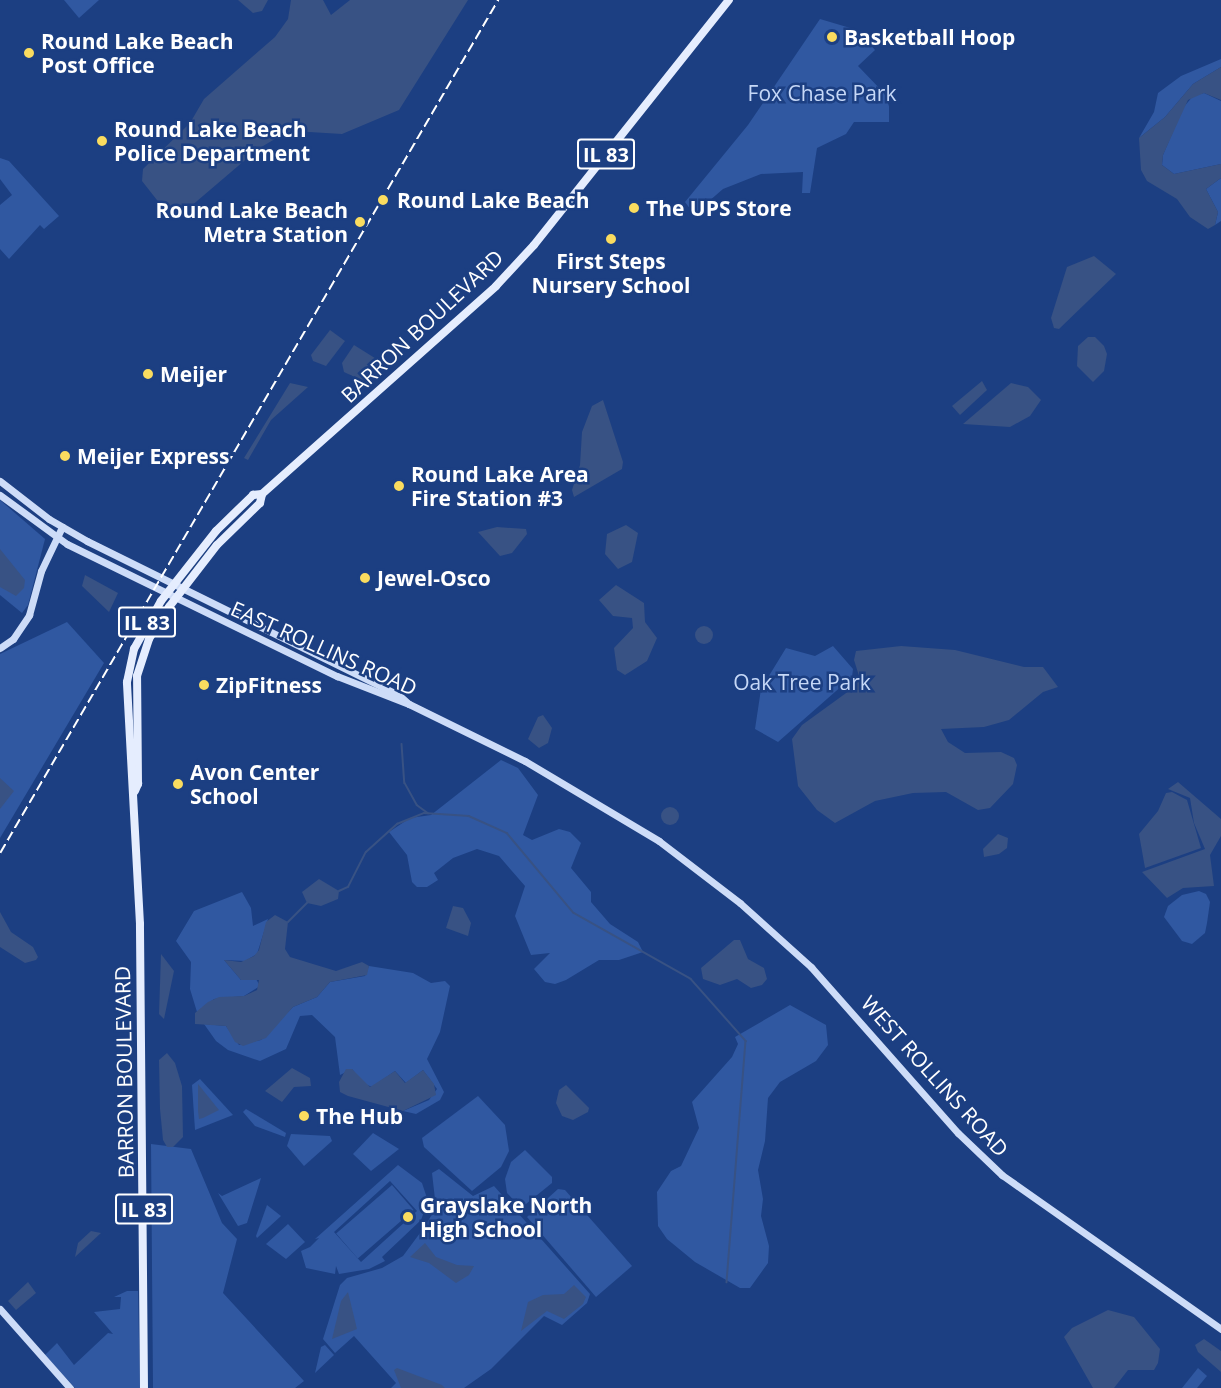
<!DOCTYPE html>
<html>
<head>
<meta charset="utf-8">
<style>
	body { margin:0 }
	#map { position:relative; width:1221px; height:1388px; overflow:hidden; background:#1c3f82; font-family:"Open Sans",sans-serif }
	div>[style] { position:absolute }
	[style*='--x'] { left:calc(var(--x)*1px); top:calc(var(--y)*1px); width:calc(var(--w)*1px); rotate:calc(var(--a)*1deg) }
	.green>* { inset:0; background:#3058a1; transform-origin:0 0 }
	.water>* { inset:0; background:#385284 }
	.round { border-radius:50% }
	.stream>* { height:1.5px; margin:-0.75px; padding:0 0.75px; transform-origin:0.75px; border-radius:0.75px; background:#385284 }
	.secondary>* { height:7px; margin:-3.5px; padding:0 3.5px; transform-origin:3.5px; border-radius:3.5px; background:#cddcf8 }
	.primary>* { height:8px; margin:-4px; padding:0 4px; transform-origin:4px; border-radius:4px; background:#e5edfe }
	.rail>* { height:1.5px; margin-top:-0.75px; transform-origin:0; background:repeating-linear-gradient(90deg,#fff 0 10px,transparent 0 14.5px) }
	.dots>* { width:16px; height:16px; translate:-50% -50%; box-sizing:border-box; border:3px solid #1c3f82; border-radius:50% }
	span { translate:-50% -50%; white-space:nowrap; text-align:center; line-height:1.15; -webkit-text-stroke:5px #1c3f82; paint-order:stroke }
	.shield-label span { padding:2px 4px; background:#1c3f82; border:2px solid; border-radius:4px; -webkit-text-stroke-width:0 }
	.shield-label { font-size:20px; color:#fff; font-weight:700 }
	.poi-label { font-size:21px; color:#fff; font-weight:700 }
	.left { translate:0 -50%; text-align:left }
	.right { translate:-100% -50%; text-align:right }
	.park-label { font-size:21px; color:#c6d8f7 }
	.street-label { font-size:21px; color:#fff }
</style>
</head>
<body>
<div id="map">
	<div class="green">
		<div style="clip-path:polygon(64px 0,99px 0,79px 18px)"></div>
		<div style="clip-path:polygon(820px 19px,857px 30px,875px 50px,858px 66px,884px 93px,889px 106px,889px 122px,854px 122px,846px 134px,817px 148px,810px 193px,802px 193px,803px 172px,761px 174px,723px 189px,694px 214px,685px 202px,748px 125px)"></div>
		<div style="clip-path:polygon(1221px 59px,1221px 67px,1193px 84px,1165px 117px,1139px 138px,1154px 112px,1158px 93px,1181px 76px)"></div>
		<div style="clip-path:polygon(1204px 93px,1221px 101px,1221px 164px,1174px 174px,1162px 165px,1163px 155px,1183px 108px,1193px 96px)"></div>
		<div style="clip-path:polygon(0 158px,9px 161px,59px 216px,44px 229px,40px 225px,9px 259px,0 249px,0 205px,12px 195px,0 179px)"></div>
		<div style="clip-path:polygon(1221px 178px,1221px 221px,1215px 225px,1218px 212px,1206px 189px)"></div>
		<div style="clip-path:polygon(0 500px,45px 539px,28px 605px,22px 613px,0 595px)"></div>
		<div style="clip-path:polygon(67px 622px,104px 663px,0 838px,0 654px)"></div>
		<div style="clip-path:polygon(833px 646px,853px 669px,852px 677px,778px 742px,755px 729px,761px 689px,786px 648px,815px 656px)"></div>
		<div style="clip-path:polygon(501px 760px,518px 768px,538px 795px,523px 835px,532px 840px,559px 829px,570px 832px,581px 843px,571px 868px,591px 892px,591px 902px,610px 924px,638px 942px,643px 952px,619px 960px,599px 960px,566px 980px,555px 984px,545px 982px,534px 969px,550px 953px,531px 955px,515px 916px,525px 886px,499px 856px,477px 849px,453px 858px,434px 873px,438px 880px,427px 887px,417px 887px,412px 882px,407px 855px,389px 832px,410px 818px,431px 815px)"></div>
		<div style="clip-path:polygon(1199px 891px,1206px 894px,1210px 902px,1207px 923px,1205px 933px,1192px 944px,1182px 941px,1164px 917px,1168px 906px,1182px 895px)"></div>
		<div style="clip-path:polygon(242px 892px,251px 908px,253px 926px,268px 919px,257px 954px,245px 961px,224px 960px,241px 980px,256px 979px,260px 986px,244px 996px,214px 999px,197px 1012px,190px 989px,191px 962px,176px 941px,194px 911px)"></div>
		<div style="clip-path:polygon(369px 966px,413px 973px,431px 983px,445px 981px,450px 986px,440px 1032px,427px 1059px,444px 1092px,440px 1100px,416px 1114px,403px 1111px,429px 1100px,437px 1089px,423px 1070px,406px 1083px,395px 1071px,372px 1087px,363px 1083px,352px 1069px,340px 1075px,335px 1037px,312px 1015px,300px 1016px,286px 1049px,260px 1061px,228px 1050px,216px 1041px,204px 1024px,226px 1026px,239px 1045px,261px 1040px,293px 1007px,317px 997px,330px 982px,365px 976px)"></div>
		<div style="clip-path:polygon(790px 1005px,826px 1025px,828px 1045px,816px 1061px,780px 1082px,768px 1098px,765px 1141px,758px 1170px,763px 1199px,761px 1216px,769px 1246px,768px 1263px,750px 1288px,740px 1288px,695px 1262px,667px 1239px,658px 1226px,657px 1192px,671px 1171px,681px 1166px,699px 1128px,692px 1102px,732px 1057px,738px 1044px,735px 1037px)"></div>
		<div style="clip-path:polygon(200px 1079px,233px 1115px,195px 1130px,192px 1085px)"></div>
		<div style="clip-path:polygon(478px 1096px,505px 1125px,509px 1151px,501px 1167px,472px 1191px,424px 1147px,422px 1138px)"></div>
		<div style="clip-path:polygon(246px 1109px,286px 1133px,285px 1137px,255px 1126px,243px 1112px)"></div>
		<div style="clip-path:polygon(373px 1133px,399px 1149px,371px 1171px,353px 1154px)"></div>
		<div style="clip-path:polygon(291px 1134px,330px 1136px,332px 1141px,304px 1166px,287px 1146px)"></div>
		<div style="clip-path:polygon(151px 1144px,191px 1149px,222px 1223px,237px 1239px,223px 1293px,304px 1381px,295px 1388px,153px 1388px)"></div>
		<div style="clip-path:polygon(525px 1150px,552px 1177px,552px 1183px,521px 1208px,507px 1193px,505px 1179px,511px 1162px)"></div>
		<div style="clip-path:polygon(evenodd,398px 1165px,422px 1183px,428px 1201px,421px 1220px,382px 1257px,385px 1261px,369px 1269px,339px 1274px,336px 1266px,335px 1274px,306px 1268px,301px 1251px,310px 1247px,319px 1238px,315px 1239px,398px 1165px,390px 1181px,417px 1211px,361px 1262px,334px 1232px,390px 1181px)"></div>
		<div style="clip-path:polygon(439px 1169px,473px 1196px,494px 1186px,590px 1294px,587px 1303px,562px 1325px,544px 1316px,491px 1369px,464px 1388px,391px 1388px,396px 1383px,354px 1336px,335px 1353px,323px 1339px,340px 1285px,347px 1278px,382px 1268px,403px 1256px,423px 1229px,436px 1208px,432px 1173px)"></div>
		<div style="clip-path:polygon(261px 1178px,247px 1223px,238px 1226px,218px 1193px,222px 1196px)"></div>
		<div style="left:392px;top:1185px;width:33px;height:74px;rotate:49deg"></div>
		<div style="clip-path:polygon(558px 1189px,565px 1190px,632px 1266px,596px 1297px,527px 1217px)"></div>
		<div style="clip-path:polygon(267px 1205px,281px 1216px,257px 1238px,256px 1236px)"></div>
		<div style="clip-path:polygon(288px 1224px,305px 1242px,286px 1259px,266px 1244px)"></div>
		<div style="clip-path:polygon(127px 1291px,138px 1291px,140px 1388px,75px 1388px,45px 1355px,57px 1343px,74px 1365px,108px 1333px,113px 1334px,94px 1312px,120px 1309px,121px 1297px,114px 1297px)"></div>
		<div style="clip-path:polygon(325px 1345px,334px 1355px,315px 1373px,321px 1347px)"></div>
		<div style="clip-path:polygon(1198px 1368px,1207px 1376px,1197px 1388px,1182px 1388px)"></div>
	</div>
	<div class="water">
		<div style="clip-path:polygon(238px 0,268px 0,262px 11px,253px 13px)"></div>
		<div style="clip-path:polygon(291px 0,323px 0,331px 15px,350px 0,468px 0,399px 110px,342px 134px,293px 131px,280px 136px,258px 149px,183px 213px,164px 209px,142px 181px,143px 169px,190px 123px,204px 99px,275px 37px,288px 19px)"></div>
		<div style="clip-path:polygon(1221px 67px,1221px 100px,1204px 93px,1188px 100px,1163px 155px,1162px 165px,1174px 174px,1221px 164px,1221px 178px,1206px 189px,1218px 212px,1215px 225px,1208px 229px,1190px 217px,1177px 199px,1147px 181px,1141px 170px,1139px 138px,1165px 117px,1193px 84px)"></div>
		<div style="clip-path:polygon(1094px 256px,1116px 274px,1059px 329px,1054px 328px,1051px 318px,1067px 267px)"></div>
		<div style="clip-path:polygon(330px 330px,345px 341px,326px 366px,313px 361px,311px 355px)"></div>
		<div style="clip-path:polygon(1088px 337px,1095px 337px,1104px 346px,1107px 354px,1104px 371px,1093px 382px,1077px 366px,1078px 346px)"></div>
		<div style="clip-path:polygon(354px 345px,386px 365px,367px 383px,344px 372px,342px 363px)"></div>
		<div style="clip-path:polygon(982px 381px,987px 390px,960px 415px,952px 406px)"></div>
		<div style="clip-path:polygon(290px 383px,308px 387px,271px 420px,248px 460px,244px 458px)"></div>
		<div style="clip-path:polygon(1011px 383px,1028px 387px,1041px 400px,1030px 416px,1010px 427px,963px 424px)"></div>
		<div style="clip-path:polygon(603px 400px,623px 462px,622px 469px,574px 497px,572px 490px,580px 465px,582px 432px,592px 406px)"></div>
		<div style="clip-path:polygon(626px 525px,638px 533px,632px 562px,618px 569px,605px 554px,607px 534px)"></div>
		<div style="clip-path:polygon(497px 527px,526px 529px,527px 534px,512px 553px,500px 556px,478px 532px)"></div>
		<div style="clip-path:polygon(0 549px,25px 580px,24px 588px,16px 596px,0 587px)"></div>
		<div style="clip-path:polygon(85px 575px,118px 593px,109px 612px,82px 586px)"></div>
		<div style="clip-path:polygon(616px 585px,644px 603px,645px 622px,657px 638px,647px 661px,625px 675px,617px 670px,614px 648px,633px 628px,632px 618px,613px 616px,599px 600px)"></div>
		<div class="round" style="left:695px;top:626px;width:18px;height:18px"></div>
		<div style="clip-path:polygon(901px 646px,955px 650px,1024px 667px,1043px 667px,1058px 687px,1043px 692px,1009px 720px,984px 727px,941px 729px,948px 742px,965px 753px,1001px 752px,1014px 758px,1017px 765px,1013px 784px,990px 808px,978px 810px,946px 792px,913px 793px,875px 801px,835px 823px,817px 810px,798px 786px,792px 739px,802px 725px,853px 688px,859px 676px,854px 660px,856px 651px)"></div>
		<div style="clip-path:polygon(543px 715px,552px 728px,548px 743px,539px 748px,528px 739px,538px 717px)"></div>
		<div style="clip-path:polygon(0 778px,14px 791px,0 809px)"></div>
		<div style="clip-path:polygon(1178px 782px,1221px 819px,1221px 836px,1210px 855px,1214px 886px,1183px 888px,1167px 898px,1142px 872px,1205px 849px,1194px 823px,1190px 798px,1168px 789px)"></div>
		<div style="clip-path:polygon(1172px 792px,1187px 800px,1201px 848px,1145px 868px,1139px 834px,1158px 811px,1166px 793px)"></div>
		<div class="round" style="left:661px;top:807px;width:18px;height:18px"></div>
		<div style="clip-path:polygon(998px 834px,1008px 838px,1007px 848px,999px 854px,984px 857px,983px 849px)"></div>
		<div style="clip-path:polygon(319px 879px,339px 891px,338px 899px,321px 906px,307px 903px,302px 892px)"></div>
		<div style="clip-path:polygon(453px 906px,463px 908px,471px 923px,468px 936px,446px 928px)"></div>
		<div style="clip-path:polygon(0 912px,11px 932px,33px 947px,38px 957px,36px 960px,25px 963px,0 947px)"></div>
		<div style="clip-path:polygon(275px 915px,288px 922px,285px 949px,290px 957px,336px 971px,362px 962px,369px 966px,367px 975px,330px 982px,317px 997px,293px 1007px,266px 1038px,243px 1046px,235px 1042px,226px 1026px,195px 1024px,195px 1013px,208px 1002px,219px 997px,244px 996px,257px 990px,259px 980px,241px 980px,224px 960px,241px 962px,254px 956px,259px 950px,266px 922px)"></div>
		<div style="clip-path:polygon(734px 940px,740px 940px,748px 959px,764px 968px,767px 979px,762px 985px,751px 988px,737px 979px,720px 985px,703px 979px,701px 968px)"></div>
		<div style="clip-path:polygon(161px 954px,174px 971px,164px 1019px,159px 1014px)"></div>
		<div style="clip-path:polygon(167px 1053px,175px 1063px,182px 1086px,183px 1137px,173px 1147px,167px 1147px,163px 1140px,160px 1109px,159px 1060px)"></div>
		<div style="clip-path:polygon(292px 1068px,310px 1078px,311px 1086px,294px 1087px,282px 1102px,265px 1091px)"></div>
		<div style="clip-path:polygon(346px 1069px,352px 1069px,370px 1087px,395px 1071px,405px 1083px,423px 1070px,434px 1084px,436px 1095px,403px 1111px,348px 1096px,340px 1092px,339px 1082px)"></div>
		<div style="clip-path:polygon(198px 1084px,219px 1110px,203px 1118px,199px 1119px,198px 1111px)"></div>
		<div style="clip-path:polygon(566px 1085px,589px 1108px,588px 1112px,573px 1120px,562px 1116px,556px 1103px,559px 1090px)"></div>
		<div style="clip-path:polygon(91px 1231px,101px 1233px,75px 1257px,78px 1243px)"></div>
		<div style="clip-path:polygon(425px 1243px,436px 1257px,457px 1265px,474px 1266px,469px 1275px,456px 1283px,429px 1263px,410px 1257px)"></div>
		<div style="clip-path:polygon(28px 1282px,36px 1293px,16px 1310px,8px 1301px)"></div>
		<div style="clip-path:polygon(574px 1285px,586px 1297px,583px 1304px,564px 1319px,547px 1311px,521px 1331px,528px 1302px,543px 1295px,564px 1294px)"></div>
		<div style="clip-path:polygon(348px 1292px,357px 1329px,332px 1339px,341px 1301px)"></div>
		<div style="clip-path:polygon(1108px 1310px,1134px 1317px,1160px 1349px,1158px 1363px,1154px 1370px,1128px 1370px,1114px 1388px,1093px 1388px,1064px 1337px,1072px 1328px)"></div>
		<div style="clip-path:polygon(1204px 1339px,1221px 1351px,1221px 1372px,1198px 1352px,1195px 1345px)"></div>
		<div style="clip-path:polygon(397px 1368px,442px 1385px,445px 1388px,401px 1388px,394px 1370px)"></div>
	</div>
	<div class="stream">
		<div style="--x:402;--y:744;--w:39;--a:86"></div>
		<div style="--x:405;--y:783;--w:25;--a:61"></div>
		<div style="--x:417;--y:805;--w:14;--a:36"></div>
		<div style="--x:339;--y:891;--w:10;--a:-24"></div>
		<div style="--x:348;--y:887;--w:39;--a:-63"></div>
		<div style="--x:366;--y:852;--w:42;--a:-42.1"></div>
		<div style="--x:397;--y:824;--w:29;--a:-22"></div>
		<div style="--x:424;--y:813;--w:45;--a:3.8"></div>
		<div style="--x:469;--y:816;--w:42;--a:24.1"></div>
		<div style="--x:507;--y:833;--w:104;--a:50.1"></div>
		<div style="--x:574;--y:913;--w:134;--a:29.4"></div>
		<div style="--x:691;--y:979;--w:83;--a:48.4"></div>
		<div style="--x:746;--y:1041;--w:242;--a:94.5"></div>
		<div style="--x:288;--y:922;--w:27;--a:-45"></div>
	</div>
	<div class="secondary">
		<div style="--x:0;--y:481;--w:62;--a:37.8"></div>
		<div style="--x:49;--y:519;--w:44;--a:30.1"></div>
		<div style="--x:87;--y:541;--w:349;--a:26.3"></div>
		<div style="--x:400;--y:696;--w:12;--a:42"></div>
		<div style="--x:0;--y:495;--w:83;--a:36.2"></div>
		<div style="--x:67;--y:544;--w:301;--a:26.1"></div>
		<div style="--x:337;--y:676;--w:77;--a:21.3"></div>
		<div style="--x:409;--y:704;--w:129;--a:26.2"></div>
		<div style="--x:525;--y:761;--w:156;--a:30.8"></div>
		<div style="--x:659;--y:841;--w:102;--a:37.4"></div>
		<div style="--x:740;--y:903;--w:96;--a:42"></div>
		<div style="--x:811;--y:967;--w:222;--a:48.5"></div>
		<div style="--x:958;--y:1133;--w:61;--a:43.7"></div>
		<div style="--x:1002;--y:1175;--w:268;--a:35.1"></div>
		<div style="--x:0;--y:648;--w:16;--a:-35"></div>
		<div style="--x:13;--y:639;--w:29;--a:-56"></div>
		<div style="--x:29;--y:615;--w:46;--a:-74.7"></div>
		<div style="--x:41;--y:571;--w:49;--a:-64.5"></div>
		<div style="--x:0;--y:1309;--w:106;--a:48.5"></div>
	</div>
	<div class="primary">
		<div style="--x:135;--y:791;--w:8;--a:-67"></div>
		<div style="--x:138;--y:784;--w:108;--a:-90.5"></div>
		<div style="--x:137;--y:676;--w:39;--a:-72"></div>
		<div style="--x:149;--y:639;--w:38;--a:-58"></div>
		<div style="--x:169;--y:607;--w:78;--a:-52.3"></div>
		<div style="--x:217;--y:545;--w:60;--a:-44.3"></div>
		<div style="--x:260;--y:503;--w:9;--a:-77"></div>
		<div style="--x:262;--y:494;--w:313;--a:-41.6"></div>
		<div style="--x:496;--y:286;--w:56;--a:-47.2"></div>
		<div style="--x:534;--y:245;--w:313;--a:-51.5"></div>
		<div style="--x:144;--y:1388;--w:464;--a:-90.5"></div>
		<div style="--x:140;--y:924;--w:242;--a:-93.1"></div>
		<div style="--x:127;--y:682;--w:34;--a:-78"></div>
		<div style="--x:134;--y:649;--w:55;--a:-60.6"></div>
		<div style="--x:161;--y:601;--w:89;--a:-51.8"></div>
		<div style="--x:216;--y:531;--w:52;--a:-44.2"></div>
		<div style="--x:253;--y:495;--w:9;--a:-6"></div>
	</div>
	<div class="rail">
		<div style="--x:0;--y:853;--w:988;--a:-59.72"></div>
	</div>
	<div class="dots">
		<div style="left:832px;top:37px;background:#fadc5f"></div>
		<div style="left:29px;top:53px;background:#fadc5f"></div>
		<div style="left:102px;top:141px;background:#fadc5f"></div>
		<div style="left:383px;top:200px;background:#fadc5f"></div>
		<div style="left:634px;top:208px;background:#fadc5f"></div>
		<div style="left:360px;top:222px;background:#fadc5f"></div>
		<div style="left:611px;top:239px;background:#fadc5f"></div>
		<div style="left:148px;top:374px;background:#fadc5f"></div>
		<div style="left:65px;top:456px;background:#fadc5f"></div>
		<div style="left:399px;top:486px;background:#fadc5f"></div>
		<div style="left:365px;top:578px;background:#fadc5f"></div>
		<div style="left:204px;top:685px;background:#fadc5f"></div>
		<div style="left:178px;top:784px;background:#fadc5f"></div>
		<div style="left:304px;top:1116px;background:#fadc5f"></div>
		<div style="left:408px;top:1217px;background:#fadc5f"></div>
	</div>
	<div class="shield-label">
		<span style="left:606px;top:154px">IL 83</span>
		<span style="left:147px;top:622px">IL 83</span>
		<span style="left:144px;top:1209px">IL 83</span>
	</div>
	<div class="poi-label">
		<span class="left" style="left:844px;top:37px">Basketball Hoop</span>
		<span class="left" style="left:41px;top:53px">Round Lake Beach<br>Post Office</span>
		<span class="left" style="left:114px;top:141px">Round Lake Beach<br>Police Department</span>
		<span class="left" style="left:397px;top:200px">Round Lake Beach</span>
		<span class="left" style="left:646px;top:208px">The UPS Store</span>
		<span class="right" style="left:348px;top:222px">Round Lake Beach<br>Metra Station</span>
		<span style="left:611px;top:273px">First Steps<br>Nursery School</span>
		<span class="left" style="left:160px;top:374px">Meijer</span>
		<span class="left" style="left:77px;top:456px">Meijer Express</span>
		<span class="left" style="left:411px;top:486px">Round Lake Area<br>Fire Station #3</span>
		<span class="left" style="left:377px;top:578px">Jewel-Osco</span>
		<span class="left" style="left:216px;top:685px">ZipFitness</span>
		<span class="left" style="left:190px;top:784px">Avon Center<br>School</span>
		<span class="left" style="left:316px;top:1116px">The Hub</span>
		<span class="left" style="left:420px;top:1217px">Grayslake North<br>High School</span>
	</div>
	<div class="park-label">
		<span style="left:822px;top:93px">Fox Chase Park</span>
		<span style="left:802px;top:682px">Oak Tree Park</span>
	</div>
	<div class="street-label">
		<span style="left:422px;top:326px;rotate:-43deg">BARRON BOULEVARD</span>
		<span style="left:324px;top:648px;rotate:24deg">EAST ROLLINS ROAD</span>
		<span style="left:124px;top:1072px;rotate:-91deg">BARRON BOULEVARD</span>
		<span style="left:935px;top:1076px;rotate:48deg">WEST ROLLINS ROAD</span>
	</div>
</div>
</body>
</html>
